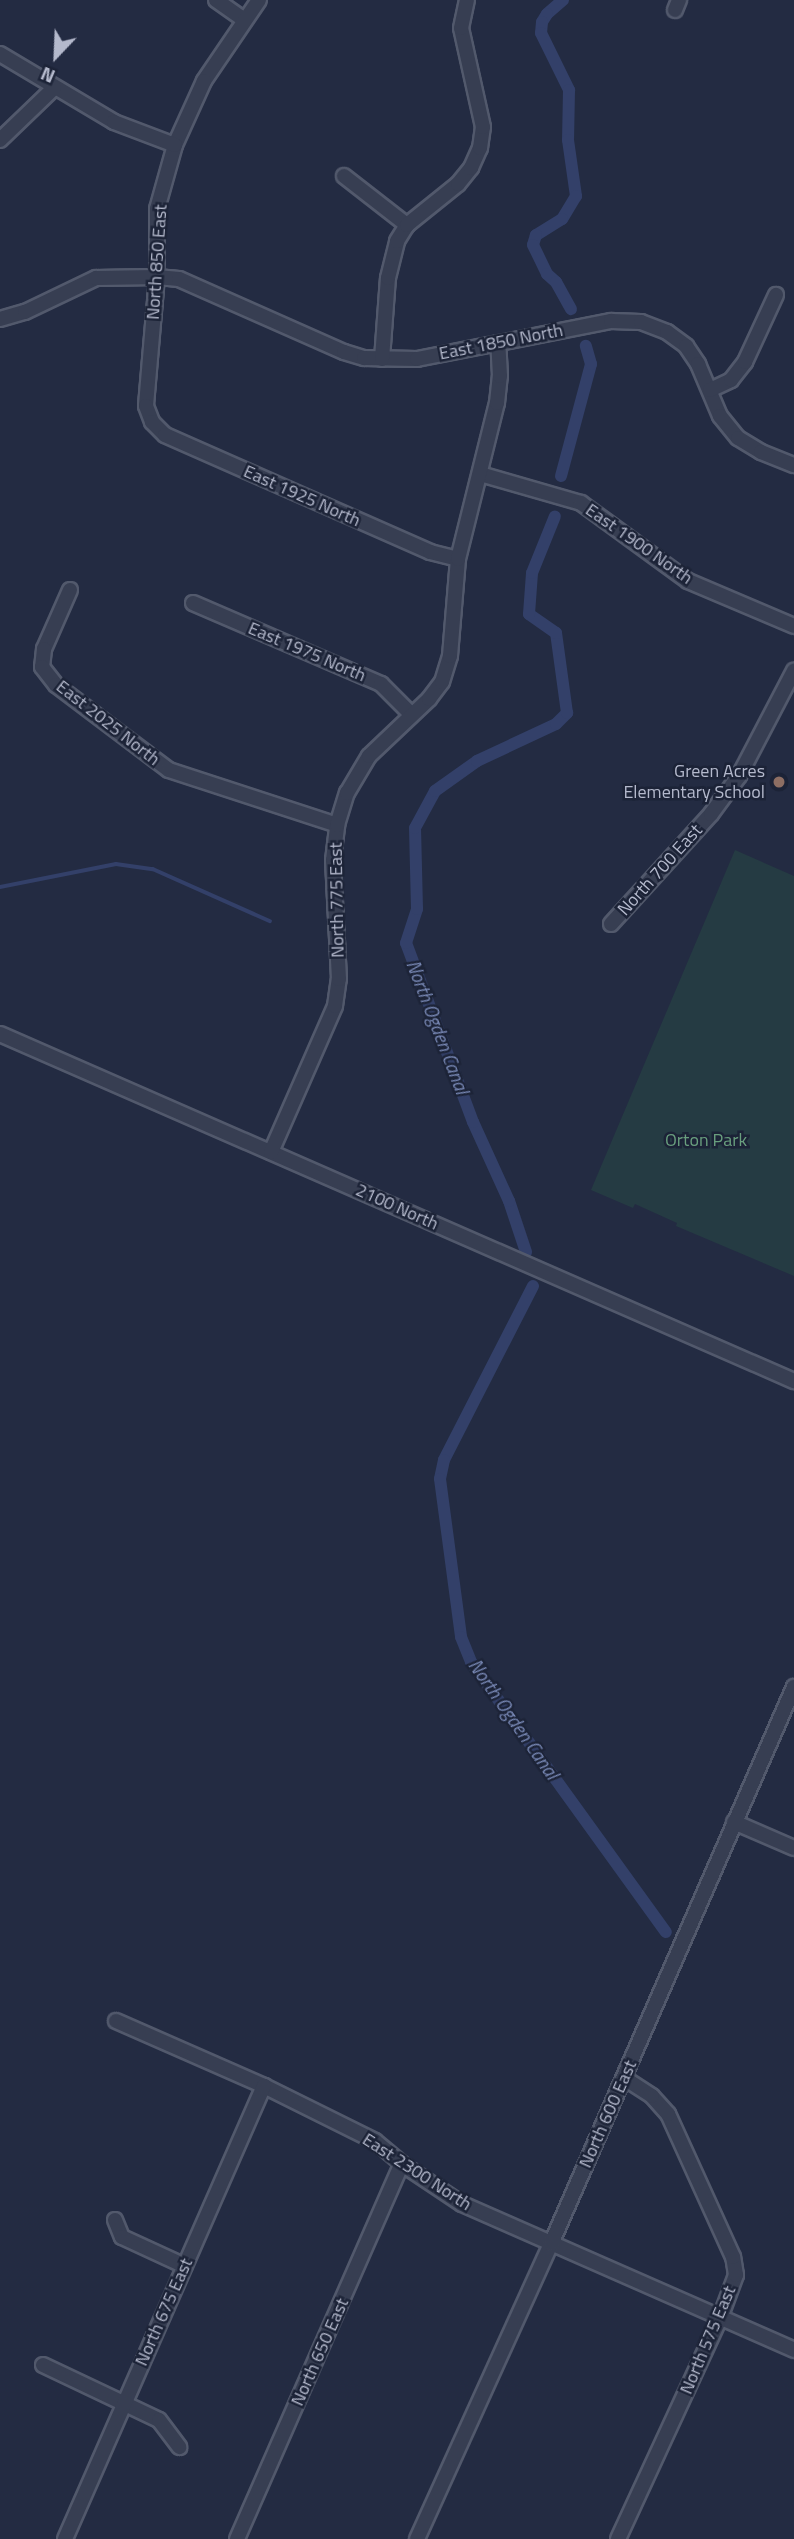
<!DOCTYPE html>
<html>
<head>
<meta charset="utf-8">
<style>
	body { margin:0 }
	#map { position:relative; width:794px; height:2539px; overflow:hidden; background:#232b42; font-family:"Titillium Web",sans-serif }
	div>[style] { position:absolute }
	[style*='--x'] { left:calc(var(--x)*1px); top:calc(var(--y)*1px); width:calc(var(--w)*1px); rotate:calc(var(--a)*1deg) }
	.green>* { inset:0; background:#253b43 }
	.stream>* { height:3.5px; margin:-1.75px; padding:0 1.75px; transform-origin:1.75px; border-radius:1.75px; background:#334069 }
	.canal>* { height:12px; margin:-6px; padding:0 6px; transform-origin:6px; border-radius:6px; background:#334069 }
	.roads { filter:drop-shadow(2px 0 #52596c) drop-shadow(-2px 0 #52596c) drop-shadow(0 2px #52596c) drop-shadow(0 -2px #52596c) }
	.street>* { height:14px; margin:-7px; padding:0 7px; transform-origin:7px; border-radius:7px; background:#373e52 }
	.dots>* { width:19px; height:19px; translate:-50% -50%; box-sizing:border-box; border:4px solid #1c2337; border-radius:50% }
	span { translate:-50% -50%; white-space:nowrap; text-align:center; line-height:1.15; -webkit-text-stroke:5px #1c2337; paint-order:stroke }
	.street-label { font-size:18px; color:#b4b9cc }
	.poi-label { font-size:18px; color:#b4b9cc }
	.right { translate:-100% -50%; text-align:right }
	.park-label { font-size:18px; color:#699f7e }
	.water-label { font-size:19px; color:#7989b6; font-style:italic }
	.north { position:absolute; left:21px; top:21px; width:70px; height:70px; -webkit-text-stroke:5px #1c2337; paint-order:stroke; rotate:203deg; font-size:19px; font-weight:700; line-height:28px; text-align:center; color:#b4b9cc }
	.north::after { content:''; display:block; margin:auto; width:24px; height:32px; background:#b4b9cc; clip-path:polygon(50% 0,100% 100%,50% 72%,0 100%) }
</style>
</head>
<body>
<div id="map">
	<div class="green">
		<div style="clip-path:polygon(735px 850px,794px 876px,794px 1276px,676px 1226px,677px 1223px,635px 1204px,633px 1208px,591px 1190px)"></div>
	</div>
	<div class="stream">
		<div style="--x:0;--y:887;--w:118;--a:-11.2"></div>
		<div style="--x:116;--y:864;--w:37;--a:8"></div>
		<div style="--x:153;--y:869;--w:128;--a:24"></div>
	</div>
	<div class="canal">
		<div style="--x:563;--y:0;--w:21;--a:139"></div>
		<div style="--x:547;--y:14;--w:9;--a:122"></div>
		<div style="--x:542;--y:22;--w:11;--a:95"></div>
		<div style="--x:541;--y:33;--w:64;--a:63.8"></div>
		<div style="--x:569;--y:90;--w:50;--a:91.1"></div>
		<div style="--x:568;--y:140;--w:57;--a:81.9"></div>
		<div style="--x:576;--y:196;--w:27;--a:121"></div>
		<div style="--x:562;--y:219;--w:31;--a:148"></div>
		<div style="--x:536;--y:235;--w:10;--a:107"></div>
		<div style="--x:533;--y:245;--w:32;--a:64"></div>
		<div style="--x:547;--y:274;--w:12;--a:42"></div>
		<div style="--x:556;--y:282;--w:31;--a:61"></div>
		<div style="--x:561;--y:476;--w:116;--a:-75"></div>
		<div style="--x:591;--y:364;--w:19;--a:-106"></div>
		<div style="--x:526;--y:1252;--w:54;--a:-108.4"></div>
		<div style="--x:509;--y:1201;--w:87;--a:-114.5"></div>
		<div style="--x:473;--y:1122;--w:191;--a:-110.5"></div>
		<div style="--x:406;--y:943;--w:36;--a:-72"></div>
		<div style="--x:417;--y:909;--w:81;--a:-91.4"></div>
		<div style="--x:415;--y:828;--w:42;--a:-61.6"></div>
		<div style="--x:435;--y:791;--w:52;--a:-35.5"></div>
		<div style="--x:477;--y:761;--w:87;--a:-25.1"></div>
		<div style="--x:556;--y:724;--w:16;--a:-45"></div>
		<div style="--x:567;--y:713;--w:81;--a:-97.8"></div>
		<div style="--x:556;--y:633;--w:33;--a:-145"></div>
		<div style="--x:529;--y:614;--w:41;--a:-85.8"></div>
		<div style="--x:532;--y:573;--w:61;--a:-68"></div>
		<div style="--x:533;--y:1286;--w:195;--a:117.1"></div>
		<div style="--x:444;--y:1460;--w:19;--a:102"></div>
		<div style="--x:440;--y:1479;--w:159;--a:82.4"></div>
		<div style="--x:461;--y:1637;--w:27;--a:68"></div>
		<div style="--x:471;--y:1662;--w:333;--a:54.2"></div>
	</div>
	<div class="roads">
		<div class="street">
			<div style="--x:216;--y:0;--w:33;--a:35"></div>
			<div style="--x:259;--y:0;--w:98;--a:124.2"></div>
			<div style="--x:204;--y:81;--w:70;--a:114.4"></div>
			<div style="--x:175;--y:145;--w:66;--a:105.7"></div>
			<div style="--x:157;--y:209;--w:68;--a:90"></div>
			<div style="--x:157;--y:277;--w:129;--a:94.9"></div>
			<div style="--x:146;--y:406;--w:17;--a:69"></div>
			<div style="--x:152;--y:422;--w:18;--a:45"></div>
			<div style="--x:165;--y:435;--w:290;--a:23.8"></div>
			<div style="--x:430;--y:552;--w:29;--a:14"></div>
			<div style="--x:675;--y:10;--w:11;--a:-68"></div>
			<div style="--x:0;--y:54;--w:133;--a:30.8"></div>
			<div style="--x:114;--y:122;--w:65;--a:20.7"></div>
			<div style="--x:0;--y:140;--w:75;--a:-43.9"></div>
			<div style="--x:344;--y:176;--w:80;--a:37.9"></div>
			<div style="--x:0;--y:319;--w:26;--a:-16"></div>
			<div style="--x:25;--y:312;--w:79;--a:-25.6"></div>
			<div style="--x:96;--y:278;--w:61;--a:-0.9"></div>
			<div style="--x:157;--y:277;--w:22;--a:5"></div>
			<div style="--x:179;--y:279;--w:180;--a:23.9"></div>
			<div style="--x:344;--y:352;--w:21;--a:17"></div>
			<div style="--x:364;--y:358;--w:53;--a:1.1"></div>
			<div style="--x:417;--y:359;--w:198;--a:-11.1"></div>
			<div style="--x:611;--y:321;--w:30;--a:2"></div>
			<div style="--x:641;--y:322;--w:28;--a:21"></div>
			<div style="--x:667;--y:332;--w:24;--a:36"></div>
			<div style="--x:686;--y:346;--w:22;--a:56"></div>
			<div style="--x:698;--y:364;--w:56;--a:67.1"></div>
			<div style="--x:720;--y:416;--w:28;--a:51"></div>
			<div style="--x:738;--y:438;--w:27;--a:31"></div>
			<div style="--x:761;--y:452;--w:35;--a:22"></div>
			<div style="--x:382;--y:359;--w:81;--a:-85.8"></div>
			<div style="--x:388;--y:278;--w:38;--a:-76"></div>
			<div style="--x:397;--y:241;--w:19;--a:-58"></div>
			<div style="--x:407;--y:225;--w:65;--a:-38.8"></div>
			<div style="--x:458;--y:184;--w:21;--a:-51"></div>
			<div style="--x:471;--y:168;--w:22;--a:-66"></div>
			<div style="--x:480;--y:148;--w:21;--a:-82"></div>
			<div style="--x:483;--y:127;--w:101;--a:-102.5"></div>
			<div style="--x:461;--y:28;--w:29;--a:-78"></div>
			<div style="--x:710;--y:390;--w:23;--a:-25"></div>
			<div style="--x:731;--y:380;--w:23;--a:-52"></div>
			<div style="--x:745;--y:362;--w:74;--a:-65.2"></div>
			<div style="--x:480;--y:474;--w:105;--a:16"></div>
			<div style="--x:581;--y:503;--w:132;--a:36.1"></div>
			<div style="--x:688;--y:581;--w:115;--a:23"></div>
			<div style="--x:70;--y:590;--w:64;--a:113.8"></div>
			<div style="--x:44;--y:649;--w:18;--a:96"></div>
			<div style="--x:42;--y:667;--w:23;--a:52"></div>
			<div style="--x:56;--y:685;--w:141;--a:37"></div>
			<div style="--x:169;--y:770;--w:177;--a:18.1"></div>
			<div style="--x:193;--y:603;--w:205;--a:23.3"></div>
			<div style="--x:381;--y:684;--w:42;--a:45"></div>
			<div style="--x:611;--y:924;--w:149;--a:-47.7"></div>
			<div style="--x:711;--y:814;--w:47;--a:-53.6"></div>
			<div style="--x:739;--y:776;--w:119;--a:-62.4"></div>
			<div style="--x:0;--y:1034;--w:867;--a:23.61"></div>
			<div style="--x:271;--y:1152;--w:159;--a:-66.3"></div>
			<div style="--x:335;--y:1006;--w:27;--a:-82"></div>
			<div style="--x:339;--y:979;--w:119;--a:-92.9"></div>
			<div style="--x:333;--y:860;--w:35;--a:-83"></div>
			<div style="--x:337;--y:825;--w:34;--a:-73"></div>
			<div style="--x:347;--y:793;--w:43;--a:-59.3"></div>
			<div style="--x:369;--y:756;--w:83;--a:-43.5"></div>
			<div style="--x:429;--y:699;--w:21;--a:-53"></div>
			<div style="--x:442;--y:682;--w:27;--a:-73"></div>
			<div style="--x:450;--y:656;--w:97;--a:-85.3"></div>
			<div style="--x:458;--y:559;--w:161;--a:-76"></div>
			<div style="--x:497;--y:403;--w:27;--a:-84"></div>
			<div style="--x:500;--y:376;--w:33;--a:-93"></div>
			<div style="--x:734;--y:1822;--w:65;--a:23.4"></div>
			<div style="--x:116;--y:2021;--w:162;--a:23.7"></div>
			<div style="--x:264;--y:2086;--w:124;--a:26.4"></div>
			<div style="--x:375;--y:2141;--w:35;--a:40"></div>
			<div style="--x:402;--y:2164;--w:72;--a:33.7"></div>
			<div style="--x:462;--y:2204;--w:363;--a:23.7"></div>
			<div style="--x:115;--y:2220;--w:18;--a:68"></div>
			<div style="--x:122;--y:2237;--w:69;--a:24.7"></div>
			<div style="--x:43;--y:2365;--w:128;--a:25.4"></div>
			<div style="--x:159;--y:2420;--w:34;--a:53"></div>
			<div style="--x:65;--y:2539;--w:495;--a:-66.3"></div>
			<div style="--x:237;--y:2539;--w:410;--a:-66.3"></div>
			<div style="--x:417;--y:2539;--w:324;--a:-65.6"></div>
			<div style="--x:551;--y:2244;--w:608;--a:-66.43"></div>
			<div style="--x:618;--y:2539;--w:243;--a:-65.2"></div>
			<div style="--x:720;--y:2318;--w:46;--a:-69.6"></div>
			<div style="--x:736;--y:2275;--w:18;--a:-99"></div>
			<div style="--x:733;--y:2257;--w:157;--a:-114.4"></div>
			<div style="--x:668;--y:2114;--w:24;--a:-132"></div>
			<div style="--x:652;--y:2096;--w:33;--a:-147"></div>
		</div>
	</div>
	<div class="dots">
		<div style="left:779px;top:782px;background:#8d6e63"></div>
	</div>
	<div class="street-label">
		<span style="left:157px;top:262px;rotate:-86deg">North 850 East</span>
		<span style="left:501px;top:342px;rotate:-11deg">East 1850 North</span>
		<span style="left:302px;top:496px;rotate:24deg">East 1925 North</span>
		<span style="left:639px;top:544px;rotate:35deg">East 1900 North</span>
		<span style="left:307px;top:652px;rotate:23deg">East 1975 North</span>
		<span style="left:108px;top:723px;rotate:38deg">East 2025 North</span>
		<span style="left:660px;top:870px;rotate:-48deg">North 700 East</span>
		<span style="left:337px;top:900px;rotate:-91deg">North 775 East</span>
		<span style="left:397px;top:1207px;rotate:24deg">2100 North</span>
		<span style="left:608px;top:2114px;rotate:-66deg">North 600 East</span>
		<span style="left:417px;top:2172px;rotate:33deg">East 2300 North</span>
		<span style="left:164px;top:2312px;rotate:-66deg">North 675 East</span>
		<span style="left:708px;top:2340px;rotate:-67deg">North 575 East</span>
		<span style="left:320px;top:2352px;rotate:-66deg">North 650 East</span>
	</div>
	<div class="poi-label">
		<span class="right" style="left:765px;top:782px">Green Acres<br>Elementary School</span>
	</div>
	<div class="park-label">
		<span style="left:706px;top:1140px">Orton Park</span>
	</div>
	<div class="water-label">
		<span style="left:438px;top:1027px;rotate:69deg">North Ogden Canal</span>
		<span style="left:514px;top:1719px;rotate:55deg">North Ogden Canal</span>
	</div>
	<div class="north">N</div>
</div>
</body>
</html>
